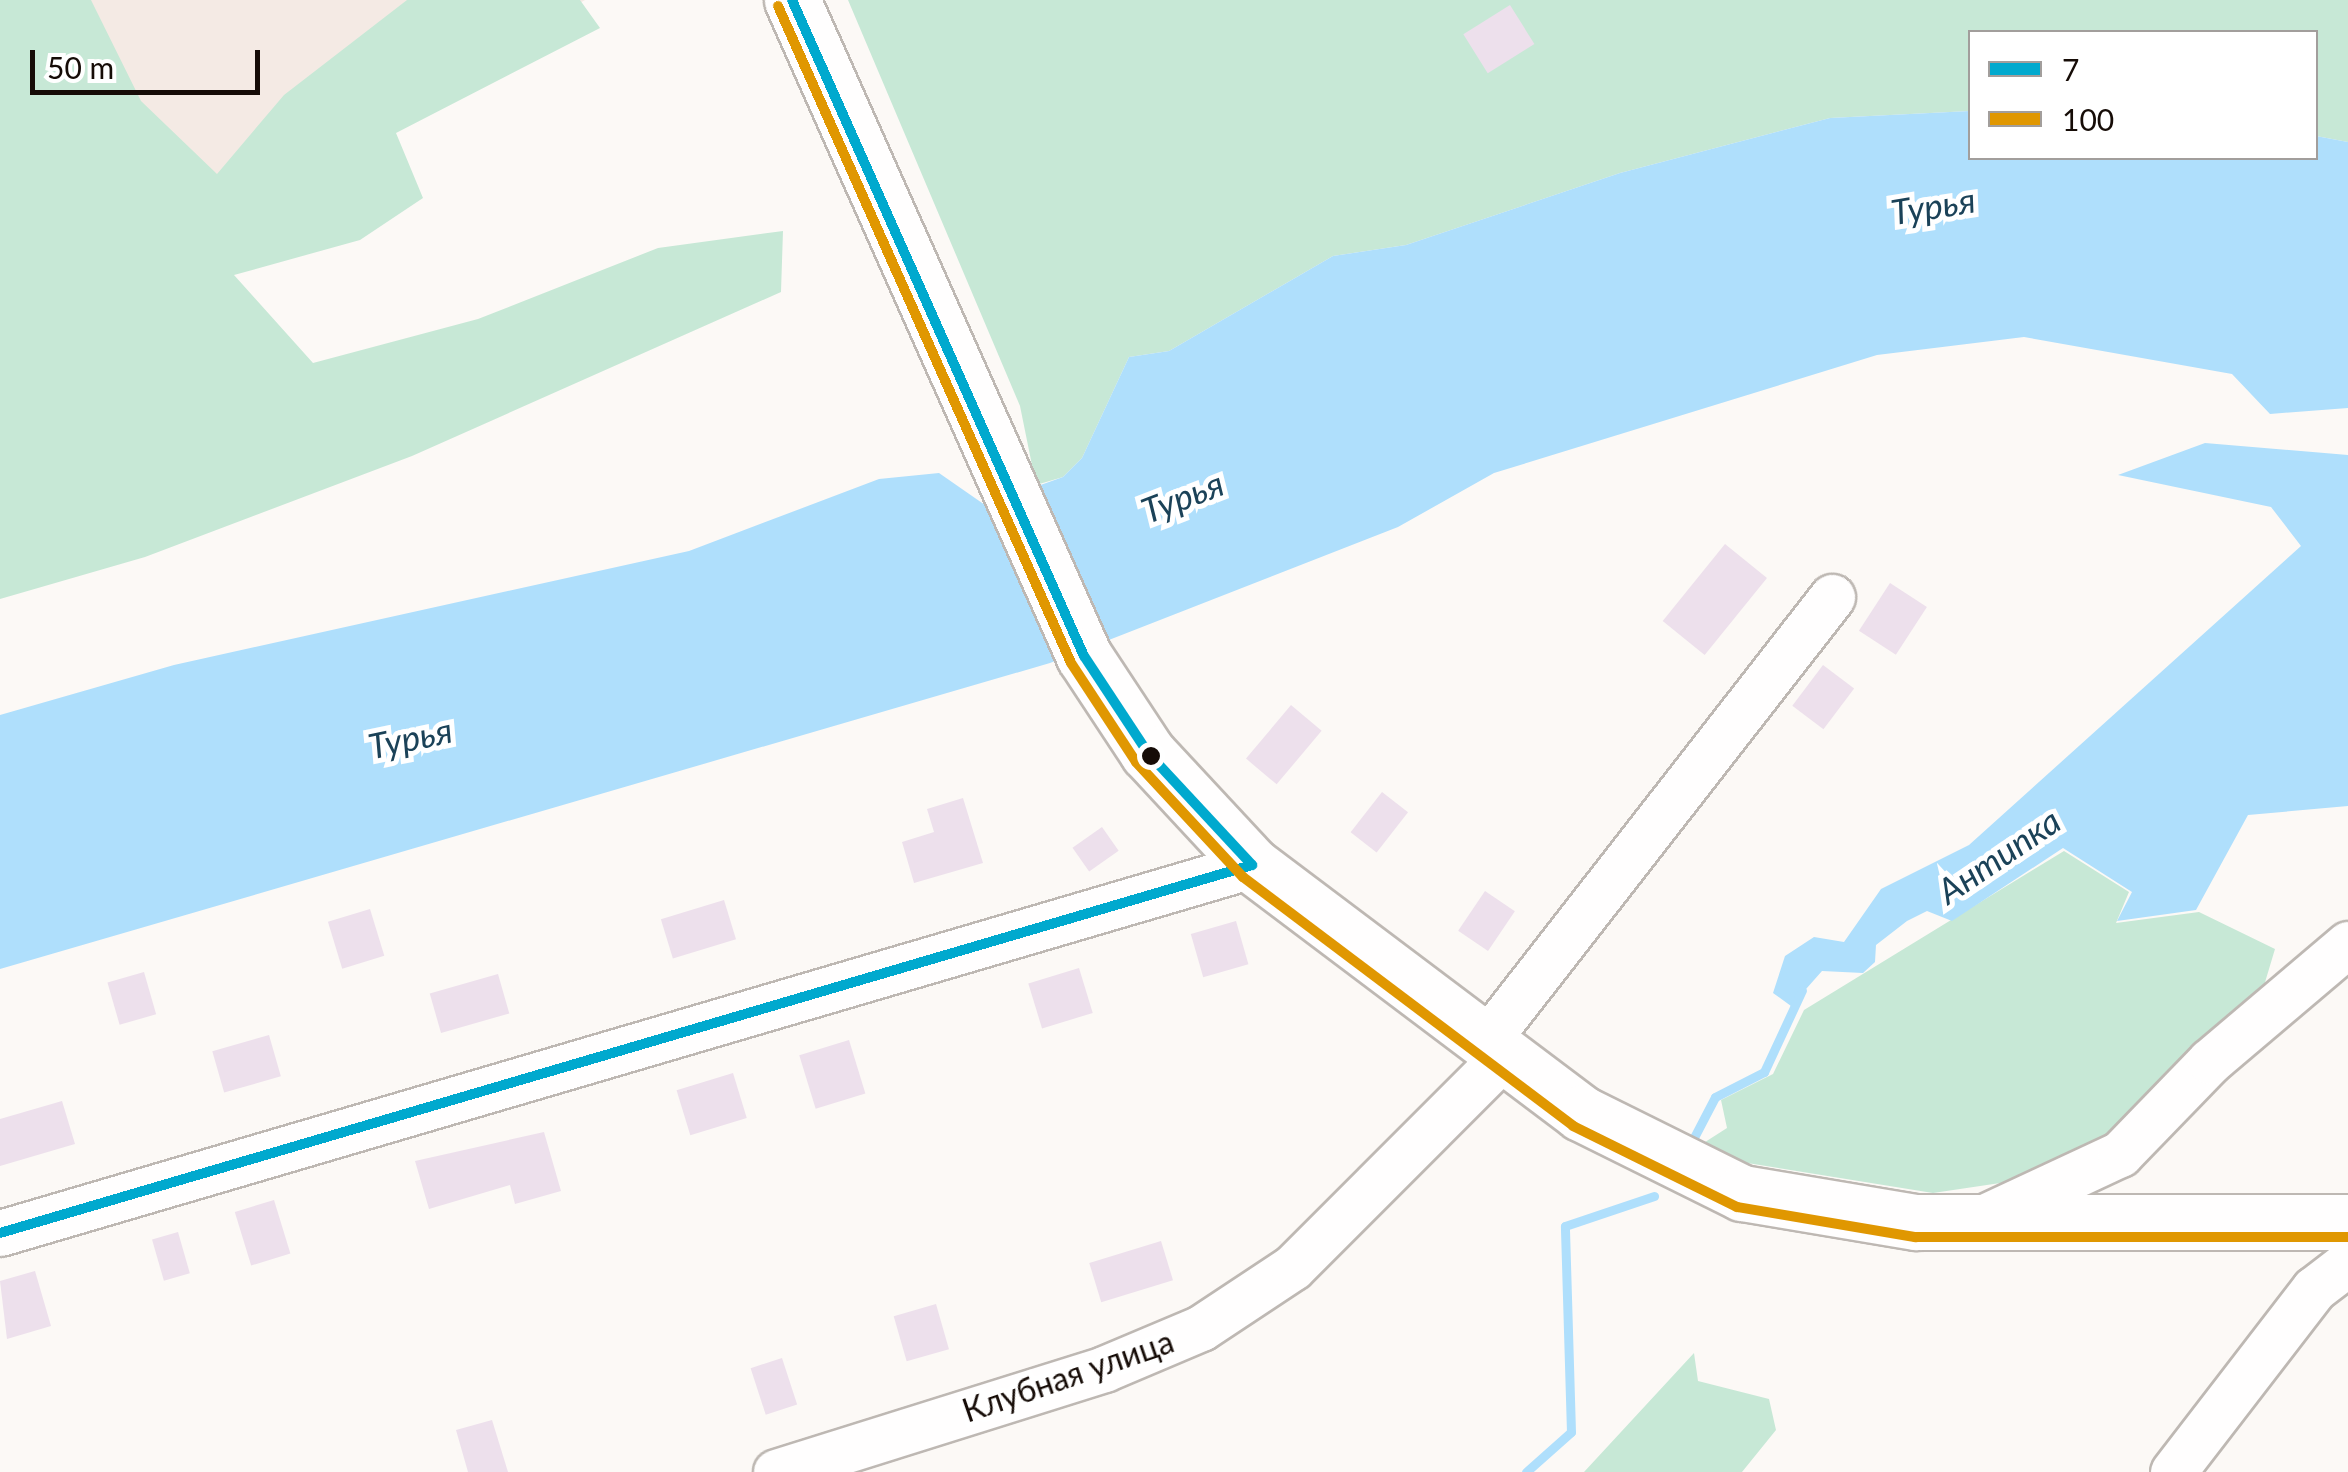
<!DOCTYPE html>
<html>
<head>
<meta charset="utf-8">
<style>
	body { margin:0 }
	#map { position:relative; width:2348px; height:1472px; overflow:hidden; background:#fcf9f6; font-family:Lato,sans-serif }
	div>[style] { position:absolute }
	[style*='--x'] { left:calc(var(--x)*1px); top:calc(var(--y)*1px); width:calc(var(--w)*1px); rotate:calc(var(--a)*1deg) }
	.built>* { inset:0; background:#f4eae4 }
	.green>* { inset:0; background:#c7e8d6 }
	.water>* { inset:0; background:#afdffc }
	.stream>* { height:9px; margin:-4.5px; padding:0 4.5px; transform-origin:4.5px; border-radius:4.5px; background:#afdffc }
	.building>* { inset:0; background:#ede0ec; transform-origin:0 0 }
	.roads { filter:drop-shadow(2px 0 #beb8b3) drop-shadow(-2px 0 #beb8b3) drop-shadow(0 2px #beb8b3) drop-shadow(0 -2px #beb8b3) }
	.minor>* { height:45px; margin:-22.5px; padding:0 22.5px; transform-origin:22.5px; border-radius:22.5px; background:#fffefe }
	.major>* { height:55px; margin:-27.5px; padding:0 27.5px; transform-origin:27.5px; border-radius:27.5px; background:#fffefe }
	.bus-1>* { height:10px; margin:-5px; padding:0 5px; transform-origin:5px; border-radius:5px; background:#00a9ce }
	.bus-2>* { height:10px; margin:-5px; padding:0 5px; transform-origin:5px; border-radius:5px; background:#e09701 }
	.dots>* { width:28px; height:28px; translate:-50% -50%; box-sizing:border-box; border:5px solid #fff; border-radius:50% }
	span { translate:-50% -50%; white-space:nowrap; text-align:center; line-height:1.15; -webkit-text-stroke:10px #fff; paint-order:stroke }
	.street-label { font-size:32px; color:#160c07 }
	.water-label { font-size:35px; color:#1b4258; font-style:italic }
	.legend { position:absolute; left:1968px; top:30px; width:350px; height:130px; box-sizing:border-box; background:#fff; border:2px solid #a29e9c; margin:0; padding:12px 18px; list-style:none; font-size:30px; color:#160c07 }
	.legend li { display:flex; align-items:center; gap:20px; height:50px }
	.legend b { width:50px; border:2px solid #a29e9c }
	.scale { position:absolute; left:30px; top:50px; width:230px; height:45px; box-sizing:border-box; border:5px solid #160c07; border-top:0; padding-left:12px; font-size:30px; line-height:35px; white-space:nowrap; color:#160c07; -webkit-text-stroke:8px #fff; paint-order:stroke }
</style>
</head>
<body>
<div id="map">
	<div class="built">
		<div style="clip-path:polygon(0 0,585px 0,0 338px)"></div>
	</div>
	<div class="green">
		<div style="clip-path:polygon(0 0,91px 0,141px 101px,217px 174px,284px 95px,407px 0,580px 0,600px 28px,396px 133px,423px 198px,360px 240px,234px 275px,313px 363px,478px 319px,658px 248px,783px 231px,781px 292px,412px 456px,145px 557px,0 599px)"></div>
		<div style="clip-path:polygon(848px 0,2348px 0,2348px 142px,2316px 136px,2316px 32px,1970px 32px,1970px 111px,1830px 118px,1620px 173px,1406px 245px,1333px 256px,1169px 351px,1129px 357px,1082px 458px,1063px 477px,1036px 485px,1020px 406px)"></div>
		<div style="clip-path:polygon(2064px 851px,2129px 892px,2116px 923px,2199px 912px,2275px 949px,2257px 1009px,2081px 1171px,1933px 1193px,1710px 1157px,1702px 1144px,1727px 1128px,1721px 1100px,1773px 1074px,1804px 1010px)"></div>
		<div style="clip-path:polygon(1694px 1353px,1698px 1381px,1769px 1399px,1776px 1430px,1742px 1472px,1584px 1472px)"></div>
	</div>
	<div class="water">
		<div style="clip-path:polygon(1970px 111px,1970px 158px,2316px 158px,2316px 136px,2348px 142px,2348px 408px,2270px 414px,2232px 374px,2024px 337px,1877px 355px,1494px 473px,1398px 527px,1050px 663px,0 969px,0 715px,174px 665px,689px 551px,879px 479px,939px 473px,985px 505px,1063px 477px,1082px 458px,1129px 357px,1169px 351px,1333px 256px,1406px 245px,1620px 173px,1830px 118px)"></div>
		<div style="clip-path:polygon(2205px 443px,2348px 455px,2348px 806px,2248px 815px,2196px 910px,2117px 921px,2132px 892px,2063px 848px,1952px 921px,1927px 911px,1907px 921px,1876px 945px,1875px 962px,1863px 973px,1822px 971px,1791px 1006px,1773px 993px,1785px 956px,1814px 937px,1844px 942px,1881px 889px,1969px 845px,2301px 546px,2271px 507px,2118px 475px)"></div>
	</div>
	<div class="stream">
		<div style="--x:1689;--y:1147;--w:56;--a:-62.5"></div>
		<div style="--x:1715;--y:1097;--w:55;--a:-27"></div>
		<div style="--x:1764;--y:1072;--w:90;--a:-65.1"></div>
		<div style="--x:1526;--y:1472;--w:60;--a:-41.6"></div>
		<div style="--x:1571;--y:1432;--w:206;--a:-91.7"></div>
		<div style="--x:1565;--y:1226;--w:94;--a:-18.6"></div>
	</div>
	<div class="building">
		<div style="left:1510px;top:5px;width:46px;height:55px;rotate:58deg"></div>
		<div style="left:1725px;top:544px;width:54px;height:99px;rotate:39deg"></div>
		<div style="left:1890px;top:583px;width:44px;height:57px;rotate:33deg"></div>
		<div style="left:1823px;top:665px;width:39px;height:51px;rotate:37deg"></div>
		<div style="left:1291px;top:705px;width:40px;height:70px;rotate:40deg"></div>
		<div style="left:1382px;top:792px;width:33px;height:51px;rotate:38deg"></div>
		<div style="clip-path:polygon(963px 798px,983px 863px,914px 883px,902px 842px,934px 832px,927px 809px)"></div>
		<div style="left:1102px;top:827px;width:29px;height:36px;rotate:55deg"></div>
		<div style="left:1485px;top:891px;width:36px;height:48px;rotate:34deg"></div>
		<div style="left:724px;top:900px;width:41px;height:66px;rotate:73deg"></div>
		<div style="left:370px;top:909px;width:49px;height:44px;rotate:73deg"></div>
		<div style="left:1236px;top:921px;width:45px;height:47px;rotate:74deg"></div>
		<div style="left:1079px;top:968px;width:47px;height:53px;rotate:73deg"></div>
		<div style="left:144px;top:972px;width:44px;height:38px;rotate:74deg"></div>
		<div style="left:498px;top:974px;width:41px;height:71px;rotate:74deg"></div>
		<div style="left:269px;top:1035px;width:43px;height:59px;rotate:74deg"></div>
		<div style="left:849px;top:1040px;width:56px;height:52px;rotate:73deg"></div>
		<div style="left:733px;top:1073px;width:47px;height:59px;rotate:73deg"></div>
		<div style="clip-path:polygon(62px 1101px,75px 1144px,0 1166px,0 1119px)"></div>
		<div style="clip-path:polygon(544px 1132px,561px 1191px,515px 1204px,510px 1185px,429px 1209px,415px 1161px)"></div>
		<div style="left:274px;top:1200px;width:56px;height:41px;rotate:73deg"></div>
		<div style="left:178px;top:1232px;width:43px;height:27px;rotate:74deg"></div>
		<div style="left:1161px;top:1241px;width:41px;height:75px;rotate:73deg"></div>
		<div style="clip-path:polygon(35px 1271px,51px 1326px,7px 1339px,0 1281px)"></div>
		<div style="left:936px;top:1304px;width:47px;height:44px;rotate:74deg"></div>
		<div style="left:782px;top:1358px;width:49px;height:33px;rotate:72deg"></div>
		<div style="clip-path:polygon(492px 1420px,508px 1472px,468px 1472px,456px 1430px)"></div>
	</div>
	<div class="roads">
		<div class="minor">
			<div style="--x:1483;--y:1045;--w:568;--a:-52.08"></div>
			<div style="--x:1974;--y:1222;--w:161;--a:-25"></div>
			<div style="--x:2120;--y:1154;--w:129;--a:-45.9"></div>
			<div style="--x:2210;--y:1061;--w:181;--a:-40.3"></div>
			<div style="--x:0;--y:1233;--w:1305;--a:-16.38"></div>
			<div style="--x:776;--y:1472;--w:344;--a:-17.4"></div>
			<div style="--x:1104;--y:1369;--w:105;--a:-22.9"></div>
			<div style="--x:1201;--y:1328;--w:110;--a:-33.5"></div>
			<div style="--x:1293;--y:1267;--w:294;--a:-45"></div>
			<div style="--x:2173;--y:1472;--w:231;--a:-52.4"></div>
			<div style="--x:2314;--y:1289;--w:43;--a:-37.4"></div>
		</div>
		<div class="major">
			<div style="--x:792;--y:0;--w:718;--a:66.01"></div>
			<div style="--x:1084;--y:656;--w:116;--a:56.6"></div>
			<div style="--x:1148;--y:753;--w:153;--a:47.1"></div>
			<div style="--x:1252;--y:865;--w:412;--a:37"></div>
			<div style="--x:1581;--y:1113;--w:180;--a:26.4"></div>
			<div style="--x:1742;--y:1193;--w:176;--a:9.5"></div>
			<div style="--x:1916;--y:1222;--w:432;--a:0"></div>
		</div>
	</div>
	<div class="bus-1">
		<div style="--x:792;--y:0;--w:718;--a:66.01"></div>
		<div style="--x:1084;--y:656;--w:116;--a:56.6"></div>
		<div style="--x:1148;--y:753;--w:153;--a:47.1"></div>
		<div style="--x:0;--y:1233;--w:1305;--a:-16.38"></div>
	</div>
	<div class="bus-2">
		<div style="--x:778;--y:6;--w:719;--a:65.96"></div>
		<div style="--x:1071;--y:663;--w:118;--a:56.7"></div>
		<div style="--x:1136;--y:762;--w:157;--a:47.1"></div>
		<div style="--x:1243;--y:877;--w:413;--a:37"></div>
		<div style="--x:1573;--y:1126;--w:183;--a:26.3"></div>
		<div style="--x:1737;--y:1207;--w:181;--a:9.6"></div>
		<div style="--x:1915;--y:1237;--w:433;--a:0"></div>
	</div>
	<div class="dots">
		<div style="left:1151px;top:756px;background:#160c07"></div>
	</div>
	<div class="street-label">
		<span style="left:1068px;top:1376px;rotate:-19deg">Клубная улица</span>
	</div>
	<div class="water-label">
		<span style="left:1933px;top:205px;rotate:-9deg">Турья</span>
		<span style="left:1182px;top:496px;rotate:-21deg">Турья</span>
		<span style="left:410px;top:737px;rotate:-12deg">Турья</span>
		<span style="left:1998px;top:855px;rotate:-34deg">Антипка</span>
	</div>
	<ul class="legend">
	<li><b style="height:12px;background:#00a9ce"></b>7</li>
	<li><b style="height:12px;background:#e09701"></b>100</li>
	</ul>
	<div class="scale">50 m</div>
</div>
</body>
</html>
